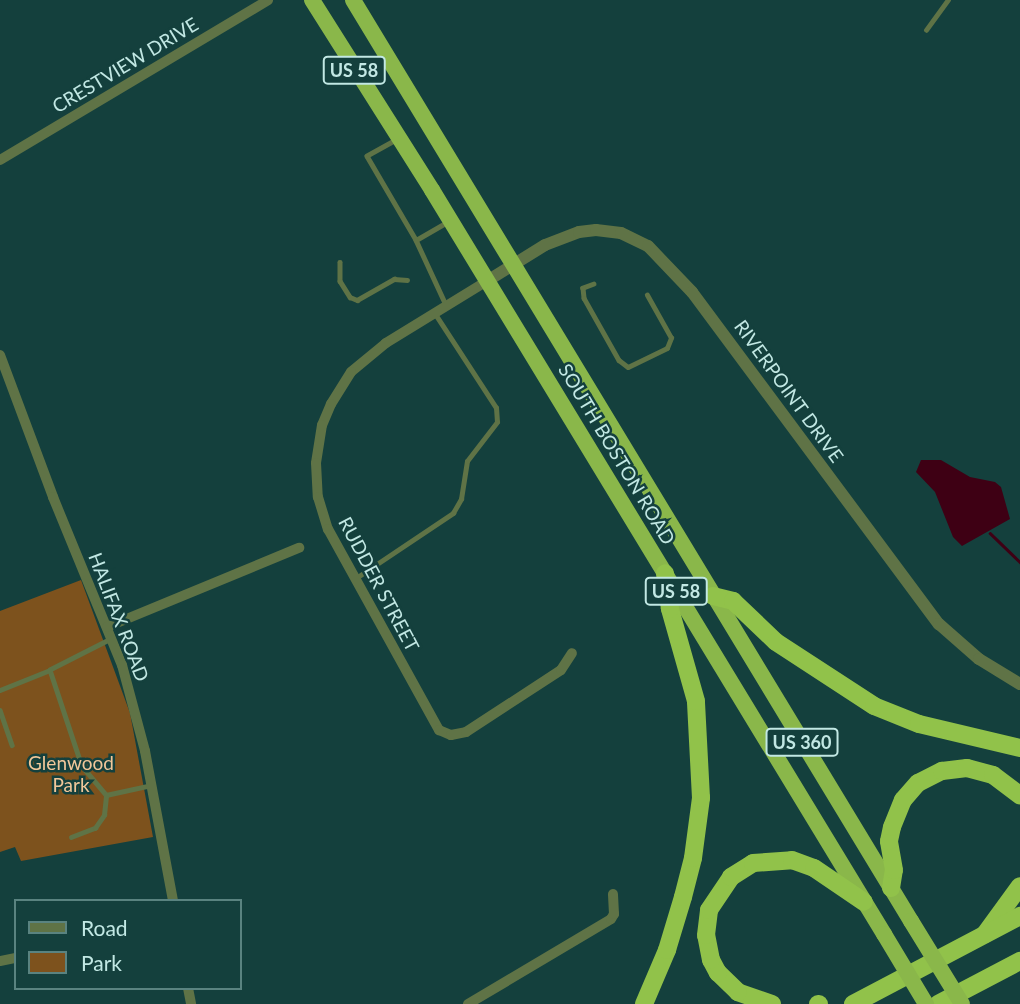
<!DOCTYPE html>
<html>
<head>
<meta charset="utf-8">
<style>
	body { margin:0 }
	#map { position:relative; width:1020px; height:1004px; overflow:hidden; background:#14403d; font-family:Lato,sans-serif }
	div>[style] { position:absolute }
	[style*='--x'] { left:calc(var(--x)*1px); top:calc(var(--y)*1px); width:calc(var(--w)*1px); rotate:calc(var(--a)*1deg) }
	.green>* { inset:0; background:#7d521d }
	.water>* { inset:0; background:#3e0014 }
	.stream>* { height:2.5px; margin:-1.25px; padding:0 1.25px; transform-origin:1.25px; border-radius:1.25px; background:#3e0014 }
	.service>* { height:4.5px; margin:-2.25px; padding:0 2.25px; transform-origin:2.25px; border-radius:2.25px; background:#5f7346 }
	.minor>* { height:10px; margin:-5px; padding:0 5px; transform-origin:5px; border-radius:5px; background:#5f7346 }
	.tertiary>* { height:12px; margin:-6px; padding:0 6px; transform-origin:6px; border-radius:6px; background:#5f7346 }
	.trunk>* { height:16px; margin:-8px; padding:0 8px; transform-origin:8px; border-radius:8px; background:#8ab74a }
	.motorway>* { height:18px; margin:-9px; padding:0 9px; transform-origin:9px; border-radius:9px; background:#91c24a }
	.trunk-bridge>* { height:16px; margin:-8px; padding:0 8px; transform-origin:8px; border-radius:8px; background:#8ab74a }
	span { translate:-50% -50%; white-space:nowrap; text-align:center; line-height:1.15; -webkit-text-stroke:5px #14403d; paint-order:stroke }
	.shield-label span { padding:2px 5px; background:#14403d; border:2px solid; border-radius:5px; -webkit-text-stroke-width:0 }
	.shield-label { font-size:18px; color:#c2e8e4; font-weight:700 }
	.street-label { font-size:19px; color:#c2e8e4 }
	.park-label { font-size:19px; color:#f1c79a }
	.legend { position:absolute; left:14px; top:899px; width:228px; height:91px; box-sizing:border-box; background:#14403d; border:2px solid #5a8380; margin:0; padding:9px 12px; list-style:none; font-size:21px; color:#c2e8e4 }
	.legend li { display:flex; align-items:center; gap:14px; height:35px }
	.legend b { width:35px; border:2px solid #5a8380 }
</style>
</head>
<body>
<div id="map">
	<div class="green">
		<div style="clip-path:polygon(81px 580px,130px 713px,153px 837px,21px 861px,15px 847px,0 852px,0 611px)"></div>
	</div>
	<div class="water">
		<div style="clip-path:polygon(921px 460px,941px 460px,970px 477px,995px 482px,1001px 487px,1010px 519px,962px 546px,953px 537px,935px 492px,916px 472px)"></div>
	</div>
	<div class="stream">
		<div style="--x:990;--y:533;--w:42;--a:44"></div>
	</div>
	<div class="service">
		<div style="--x:926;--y:30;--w:37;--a:-54"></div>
		<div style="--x:396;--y:140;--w:33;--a:151"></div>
		<div style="--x:367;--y:156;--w:97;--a:59.7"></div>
		<div style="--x:416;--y:240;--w:36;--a:-30"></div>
		<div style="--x:416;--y:240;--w:72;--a:65.2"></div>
		<div style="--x:340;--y:262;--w:19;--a:90"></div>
		<div style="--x:340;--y:281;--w:19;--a:58"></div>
		<div style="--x:350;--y:297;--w:8;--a:23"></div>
		<div style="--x:357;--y:300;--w:43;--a:-29.6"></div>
		<div style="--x:394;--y:279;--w:13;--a:4"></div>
		<div style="--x:594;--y:284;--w:12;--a:160"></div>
		<div style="--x:583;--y:288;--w:10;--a:84"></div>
		<div style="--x:584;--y:298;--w:71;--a:60.6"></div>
		<div style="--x:619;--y:360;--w:11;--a:38"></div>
		<div style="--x:628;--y:367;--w:43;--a:-26"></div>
		<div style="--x:667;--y:348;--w:11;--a:-68"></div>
		<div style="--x:671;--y:338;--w:49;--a:-119.2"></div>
		<div style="--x:356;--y:578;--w:117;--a:-33.8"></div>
		<div style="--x:453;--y:513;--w:16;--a:-60"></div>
		<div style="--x:461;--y:499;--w:38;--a:-81"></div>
		<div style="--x:467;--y:461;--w:49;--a:-52.4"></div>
		<div style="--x:497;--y:422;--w:14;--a:-94"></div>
		<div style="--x:496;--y:408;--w:112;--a:-123"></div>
		<div style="--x:111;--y:639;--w:68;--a:153.1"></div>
		<div style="--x:50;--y:670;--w:101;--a:71.6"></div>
		<div style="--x:82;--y:766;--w:38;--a:50"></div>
		<div style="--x:106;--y:795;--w:47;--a:-12.3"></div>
		<div style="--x:0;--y:690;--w:54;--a:-21.8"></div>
		<div style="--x:0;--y:710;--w:37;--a:71"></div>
		<div style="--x:71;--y:837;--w:26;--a:-21"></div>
		<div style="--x:95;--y:828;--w:16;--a:-55"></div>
		<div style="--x:104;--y:815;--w:20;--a:-84"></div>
	</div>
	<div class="minor">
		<div style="--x:0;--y:160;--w:312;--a:-30.8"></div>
		<div style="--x:487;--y:281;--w:119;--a:148.5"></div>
		<div style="--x:386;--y:343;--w:45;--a:140.4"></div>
		<div style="--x:351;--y:372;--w:38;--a:122"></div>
		<div style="--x:331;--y:404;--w:23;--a:113"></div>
		<div style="--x:322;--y:425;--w:38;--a:99"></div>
		<div style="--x:316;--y:463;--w:34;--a:87"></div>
		<div style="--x:318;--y:497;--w:34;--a:73"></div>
		<div style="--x:328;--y:529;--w:230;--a:61.1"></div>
		<div style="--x:439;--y:730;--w:13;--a:23"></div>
		<div style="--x:451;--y:735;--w:15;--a:-11"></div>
		<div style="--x:466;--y:732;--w:113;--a:-33.1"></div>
		<div style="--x:561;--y:670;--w:20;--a:-57"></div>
		<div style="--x:0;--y:355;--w:152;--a:69.5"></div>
		<div style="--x:53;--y:497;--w:182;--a:67.7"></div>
		<div style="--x:122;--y:665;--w:89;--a:75"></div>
		<div style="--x:145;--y:751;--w:153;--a:79.4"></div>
		<div style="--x:107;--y:627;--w:208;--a:-22.4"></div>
		<div style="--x:0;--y:961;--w:16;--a:-11"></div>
		<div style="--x:188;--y:988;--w:16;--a:79"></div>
		<div style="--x:468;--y:1004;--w:166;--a:-30.7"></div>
		<div style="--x:611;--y:919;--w:6;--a:-59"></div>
		<div style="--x:614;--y:914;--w:20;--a:-93"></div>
	</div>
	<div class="tertiary">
		<div style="--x:487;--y:281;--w:68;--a:-31.8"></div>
		<div style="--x:545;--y:245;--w:36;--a:-21"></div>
		<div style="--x:579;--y:232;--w:17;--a:-7"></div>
		<div style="--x:596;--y:230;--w:25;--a:7"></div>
		<div style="--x:621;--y:233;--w:30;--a:26"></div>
		<div style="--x:648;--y:246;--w:64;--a:46.3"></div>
		<div style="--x:692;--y:292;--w:414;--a:53.4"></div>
		<div style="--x:939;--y:624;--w:53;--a:41.2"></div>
		<div style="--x:979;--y:659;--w:48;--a:31.4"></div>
	</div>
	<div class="trunk">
		<div style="--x:312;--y:0;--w:225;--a:57.7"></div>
		<div style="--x:432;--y:190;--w:871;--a:58.72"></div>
		<div style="--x:353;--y:0;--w:1077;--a:58.79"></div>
	</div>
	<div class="motorway">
		<div style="--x:713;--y:596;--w:21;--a:14"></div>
		<div style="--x:733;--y:601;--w:59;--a:43.6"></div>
		<div style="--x:776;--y:642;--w:117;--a:33.1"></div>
		<div style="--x:874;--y:706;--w:48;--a:21.8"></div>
		<div style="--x:919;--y:724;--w:104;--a:13.4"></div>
		<div style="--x:891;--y:888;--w:18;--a:-81"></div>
		<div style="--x:894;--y:870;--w:29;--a:-100"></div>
		<div style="--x:889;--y:841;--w:14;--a:-78"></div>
		<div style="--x:892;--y:827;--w:29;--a:-68"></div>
		<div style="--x:903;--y:800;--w:23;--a:-49"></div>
		<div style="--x:918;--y:783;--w:27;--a:-27"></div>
		<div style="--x:942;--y:771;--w:25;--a:-7"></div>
		<div style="--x:967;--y:768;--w:27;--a:15"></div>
		<div style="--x:993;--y:775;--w:34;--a:37"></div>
		<div style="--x:985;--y:934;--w:59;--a:-53.9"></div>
		<div style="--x:644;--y:1004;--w:59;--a:-66.9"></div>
		<div style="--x:667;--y:950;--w:55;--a:-73.2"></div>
		<div style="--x:683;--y:897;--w:40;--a:-75.6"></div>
		<div style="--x:693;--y:858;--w:61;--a:-82.4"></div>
		<div style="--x:701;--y:798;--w:97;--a:-93"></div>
		<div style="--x:696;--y:701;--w:96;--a:-105.8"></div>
		<div style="--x:670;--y:609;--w:36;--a:-98"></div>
		<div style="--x:772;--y:1004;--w:36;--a:-161"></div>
		<div style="--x:738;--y:992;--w:28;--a:-136"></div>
		<div style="--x:718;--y:973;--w:15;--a:-118"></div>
		<div style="--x:711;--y:960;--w:25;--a:-101"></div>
		<div style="--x:706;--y:935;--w:25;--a:-83"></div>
		<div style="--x:709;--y:910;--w:40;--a:-56"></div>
		<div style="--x:731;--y:877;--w:26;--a:-32"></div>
		<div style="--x:753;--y:863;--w:39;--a:-4"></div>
		<div style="--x:792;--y:860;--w:23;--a:20"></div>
		<div style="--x:814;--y:868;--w:60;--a:34.2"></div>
		<div style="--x:818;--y:1004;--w:1;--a:0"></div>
		<div style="--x:853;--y:1004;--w:189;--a:-27.8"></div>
		<div style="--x:938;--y:1004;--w:93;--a:-27.7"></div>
	</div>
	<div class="trunk-bridge">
		<div style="--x:911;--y:921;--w:97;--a:58.4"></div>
		<div style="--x:884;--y:934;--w:82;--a:59"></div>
	</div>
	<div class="shield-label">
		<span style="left:354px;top:70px">US 58</span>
		<span style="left:676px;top:591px">US 58</span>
		<span style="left:802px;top:742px">US 360</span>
	</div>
	<div class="street-label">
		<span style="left:125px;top:65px;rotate:-31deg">CRESTVIEW DRIVE</span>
		<span style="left:789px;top:391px;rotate:54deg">RIVERPOINT DRIVE</span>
		<span style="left:617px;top:454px;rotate:59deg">SOUTH BOSTON ROAD</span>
		<span style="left:379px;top:584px;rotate:62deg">RUDDER STREET</span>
		<span style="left:119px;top:617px;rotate:69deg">HALIFAX ROAD</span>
	</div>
	<div class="park-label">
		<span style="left:71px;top:774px">Glenwood<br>Park</span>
	</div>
	<ul class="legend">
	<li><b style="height:9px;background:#5f7346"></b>Road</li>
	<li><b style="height:19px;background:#7d521d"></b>Park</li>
	</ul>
</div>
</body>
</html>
